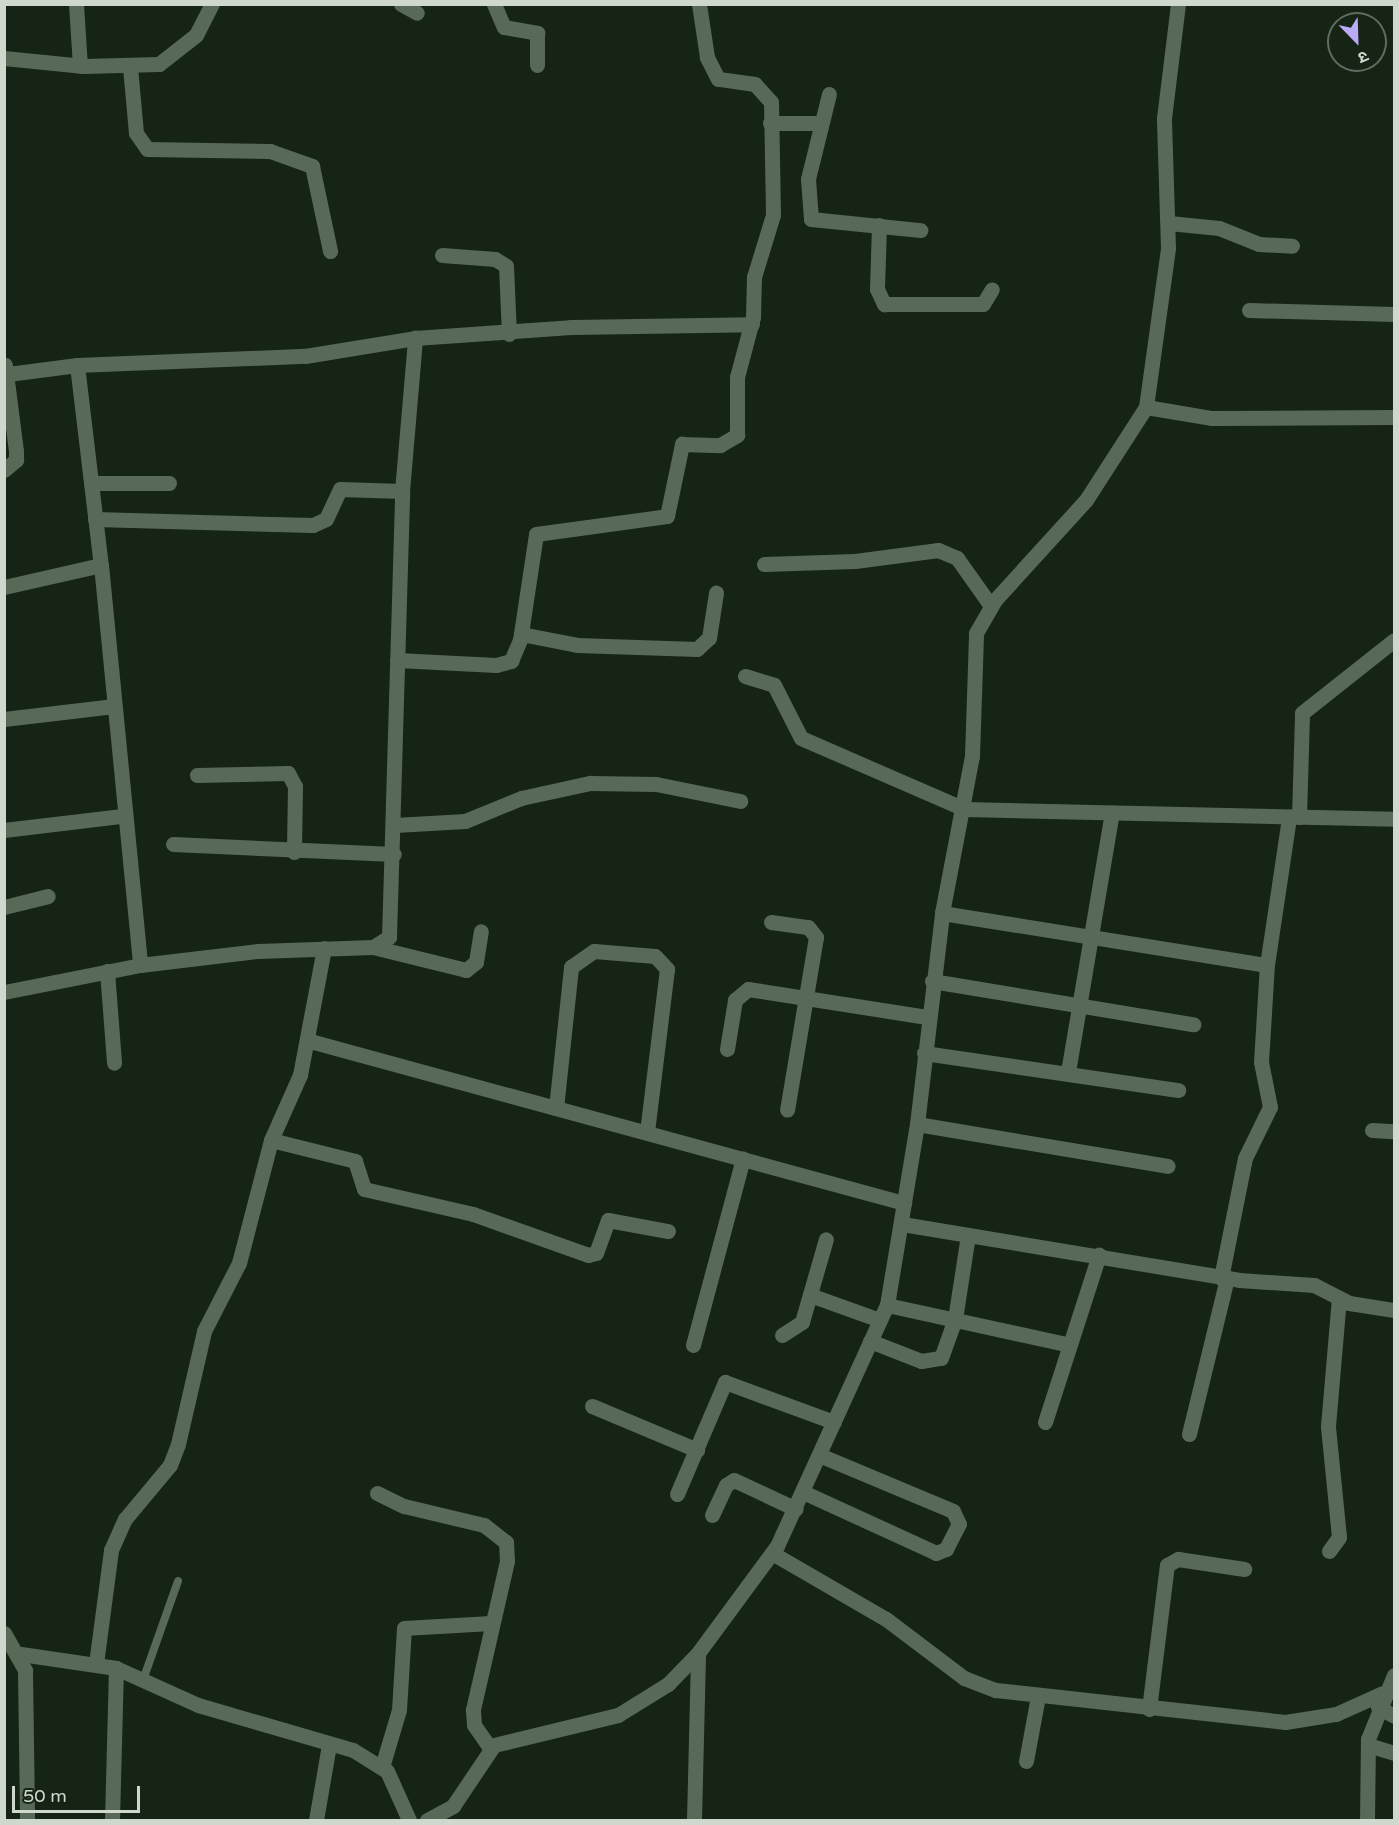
<!DOCTYPE html>
<html>
<head>
<meta charset="utf-8">
<style>
	body { margin:0 }
	#map { position:relative; width:1399px; height:1825px; overflow:hidden; background:#152415; font-family:"Varela Round","Noto Sans Devanagari",sans-serif }
	div>[style] { position:absolute }
	[style*='--x'] { left:calc(var(--x)*1px); top:calc(var(--y)*1px); width:calc(var(--w)*1px); rotate:calc(var(--a)*1deg) }
	.service>* { height:8px; margin:-4px; padding:0 4px; transform-origin:4px; border-radius:4px; background:#586957 }
	.minor>* { height:15px; margin:-7.5px; padding:0 7.5px; transform-origin:7.5px; border-radius:7.5px; background:#586957 }
	span { translate:-50% -50%; white-space:nowrap; text-align:center; line-height:1.15; -webkit-text-stroke:4.5px #152415; paint-order:stroke }
	.frame { position:absolute; inset:0; border:6px solid #ced8cd; pointer-events:none }
	.north { position:absolute; left:1327px; top:12px; width:60px; height:60px; box-sizing:border-box; background:#152415; border:2px solid #5f6c5f; border-radius:50%; rotate:157deg; font-size:16px; font-weight:700; line-height:24px; text-align:center; color:#ced8cd }
	.north::after { content:''; display:block; margin:auto; width:21px; height:27px; background:#bbaaf6; clip-path:polygon(50% 0,100% 100%,50% 72%,0 100%) }
	.scale { position:absolute; left:12px; top:1786px; width:128px; height:27px; box-sizing:border-box; border:3px solid #ced8cd; border-top:0; padding-left:8px; font-size:18px; line-height:21px; white-space:nowrap; color:#ced8cd; -webkit-text-stroke:4px #152415; paint-order:stroke }
</style>
</head>
<body>
<div id="map">
	<div class="service">
		<div style="--x:143;--y:1680;--w:105;--a:-70.5"></div>
	</div>
	<div class="minor">
		<div style="--x:76;--y:4;--w:62;--a:86.3"></div>
		<div style="--x:401;--y:4;--w:18;--a:29"></div>
		<div style="--x:494;--y:4;--w:25;--a:67"></div>
		<div style="--x:504;--y:27;--w:34;--a:10"></div>
		<div style="--x:537;--y:33;--w:32;--a:90"></div>
		<div style="--x:4;--y:58;--w:80;--a:5.7"></div>
		<div style="--x:84;--y:66;--w:75;--a:-1.5"></div>
		<div style="--x:159;--y:64;--w:47;--a:-38.1"></div>
		<div style="--x:196;--y:35;--w:35;--a:-63"></div>
		<div style="--x:130;--y:67;--w:66;--a:84.8"></div>
		<div style="--x:136;--y:133;--w:19;--a:55"></div>
		<div style="--x:147;--y:149;--w:123;--a:0.9"></div>
		<div style="--x:270;--y:151;--w:45;--a:19.7"></div>
		<div style="--x:312;--y:166;--w:87;--a:78"></div>
		<div style="--x:829;--y:94;--w:88;--a:103.9"></div>
		<div style="--x:808;--y:179;--w:40;--a:85.7"></div>
		<div style="--x:811;--y:219;--w:110;--a:5.8"></div>
		<div style="--x:770;--y:123;--w:50;--a:0"></div>
		<div style="--x:1169;--y:223;--w:50;--a:5.7"></div>
		<div style="--x:1219;--y:228;--w:43;--a:21.8"></div>
		<div style="--x:1259;--y:244;--w:33;--a:3"></div>
		<div style="--x:879;--y:225;--w:64;--a:91.8"></div>
		<div style="--x:877;--y:289;--w:17;--a:65"></div>
		<div style="--x:884;--y:304;--w:99;--a:0"></div>
		<div style="--x:983;--y:304;--w:17;--a:-59"></div>
		<div style="--x:442;--y:255;--w:53;--a:4.3"></div>
		<div style="--x:495;--y:259;--w:13;--a:32"></div>
		<div style="--x:506;--y:266;--w:68;--a:87.5"></div>
		<div style="--x:1249;--y:310;--w:145;--a:1.6"></div>
		<div style="--x:77;--y:365;--w:228;--a:-2.3"></div>
		<div style="--x:305;--y:356;--w:111;--a:-9.3"></div>
		<div style="--x:415;--y:338;--w:156;--a:-4"></div>
		<div style="--x:571;--y:327;--w:181;--a:-0.9"></div>
		<div style="--x:8;--y:374;--w:70;--a:-7.4"></div>
		<div style="--x:77;--y:365;--w:201;--a:83.2"></div>
		<div style="--x:1146;--y:407;--w:67;--a:9.5"></div>
		<div style="--x:1212;--y:418;--w:182;--a:-0.3"></div>
		<div style="--x:4;--y:470;--w:16;--a:-40"></div>
		<div style="--x:16;--y:460;--w:9;--a:-90"></div>
		<div style="--x:16;--y:451;--w:87;--a:-97.3"></div>
		<div style="--x:91;--y:483;--w:78;--a:0"></div>
		<div style="--x:95;--y:519;--w:218;--a:1.6"></div>
		<div style="--x:313;--y:525;--w:14;--a:-25"></div>
		<div style="--x:326;--y:519;--w:33;--a:-65"></div>
		<div style="--x:340;--y:489;--w:62;--a:1.8"></div>
		<div style="--x:764;--y:564;--w:91;--a:-1.9"></div>
		<div style="--x:855;--y:561;--w:84;--a:-7.5"></div>
		<div style="--x:938;--y:550;--w:21;--a:23"></div>
		<div style="--x:957;--y:558;--w:59;--a:54.7"></div>
		<div style="--x:4;--y:587;--w:99;--a:-12.8"></div>
		<div style="--x:101;--y:565;--w:402;--a:84.4"></div>
		<div style="--x:521;--y:634;--w:57;--a:11.1"></div>
		<div style="--x:577;--y:645;--w:120;--a:1.9"></div>
		<div style="--x:697;--y:649;--w:16;--a:-43"></div>
		<div style="--x:709;--y:638;--w:46;--a:-81.2"></div>
		<div style="--x:397;--y:660;--w:99;--a:2.9"></div>
		<div style="--x:496;--y:665;--w:16;--a:-15"></div>
		<div style="--x:511;--y:661;--w:23;--a:-67"></div>
		<div style="--x:520;--y:640;--w:107;--a:-81.4"></div>
		<div style="--x:536;--y:534;--w:132;--a:-7.8"></div>
		<div style="--x:667;--y:516;--w:74;--a:-78.2"></div>
		<div style="--x:682;--y:444;--w:38;--a:2"></div>
		<div style="--x:720;--y:445;--w:20;--a:-30"></div>
		<div style="--x:737;--y:435;--w:58;--a:-90"></div>
		<div style="--x:737;--y:377;--w:62;--a:-75.1"></div>
		<div style="--x:753;--y:317;--w:40;--a:-88.6"></div>
		<div style="--x:754;--y:277;--w:65;--a:-73"></div>
		<div style="--x:773;--y:215;--w:113;--a:-91"></div>
		<div style="--x:771;--y:102;--w:24;--a:-132"></div>
		<div style="--x:755;--y:84;--w:37;--a:-172"></div>
		<div style="--x:718;--y:79;--w:25;--a:-117"></div>
		<div style="--x:707;--y:57;--w:54;--a:-98.6"></div>
		<div style="--x:745;--y:676;--w:30;--a:17"></div>
		<div style="--x:774;--y:685;--w:59;--a:63"></div>
		<div style="--x:801;--y:738;--w:178;--a:23.5"></div>
		<div style="--x:964;--y:809;--w:430;--a:1.3"></div>
		<div style="--x:4;--y:719;--w:111;--a:-6.7"></div>
		<div style="--x:197;--y:775;--w:91;--a:-1.3"></div>
		<div style="--x:288;--y:773;--w:15;--a:62"></div>
		<div style="--x:295;--y:786;--w:66;--a:90.9"></div>
		<div style="--x:1299;--y:817;--w:104;--a:-88.3"></div>
		<div style="--x:1302;--y:713;--w:117;--a:-38.4"></div>
		<div style="--x:395;--y:825;--w:70;--a:-3.3"></div>
		<div style="--x:465;--y:821;--w:61;--a:-22.3"></div>
		<div style="--x:521;--y:798;--w:71;--a:-12.3"></div>
		<div style="--x:590;--y:783;--w:66;--a:0.9"></div>
		<div style="--x:656;--y:784;--w:86;--a:11.4"></div>
		<div style="--x:4;--y:830;--w:119;--a:-6.8"></div>
		<div style="--x:173;--y:844;--w:221;--a:2.6"></div>
		<div style="--x:4;--y:907;--w:45;--a:-14"></div>
		<div style="--x:942;--y:913;--w:329;--a:9.1"></div>
		<div style="--x:771;--y:922;--w:37;--a:8"></div>
		<div style="--x:808;--y:927;--w:13;--a:51"></div>
		<div style="--x:816;--y:937;--w:175;--a:99.5"></div>
		<div style="--x:373;--y:947;--w:96;--a:13.9"></div>
		<div style="--x:466;--y:970;--w:13;--a:-39"></div>
		<div style="--x:476;--y:962;--w:31;--a:-81"></div>
		<div style="--x:107;--y:971;--w:92;--a:85.6"></div>
		<div style="--x:932;--y:981;--w:265;--a:9.4"></div>
		<div style="--x:4;--y:992;--w:139;--a:-11.2"></div>
		<div style="--x:140;--y:965;--w:119;--a:-6.8"></div>
		<div style="--x:258;--y:951;--w:115;--a:-2"></div>
		<div style="--x:373;--y:947;--w:19;--a:-32"></div>
		<div style="--x:389;--y:937;--w:446;--a:-88.3"></div>
		<div style="--x:402;--y:491;--w:154;--a:-85.1"></div>
		<div style="--x:310;--y:1041;--w:616;--a:15.26"></div>
		<div style="--x:727;--y:1049;--w:50;--a:-80.7"></div>
		<div style="--x:735;--y:1000;--w:17;--a:-40"></div>
		<div style="--x:748;--y:989;--w:181;--a:8.9"></div>
		<div style="--x:924;--y:1053;--w:257;--a:8.3"></div>
		<div style="--x:1068;--y:1072;--w:263;--a:-80.4"></div>
		<div style="--x:556;--y:1108;--w:142;--a:-83.9"></div>
		<div style="--x:571;--y:967;--w:28;--a:-35"></div>
		<div style="--x:594;--y:951;--w:61;--a:4.7"></div>
		<div style="--x:655;--y:956;--w:18;--a:47"></div>
		<div style="--x:667;--y:969;--w:165;--a:97"></div>
		<div style="--x:917;--y:1124;--w:254;--a:9.5"></div>
		<div style="--x:1372;--y:1130;--w:22;--a:3"></div>
		<div style="--x:271;--y:1140;--w:87;--a:14"></div>
		<div style="--x:355;--y:1161;--w:29;--a:72"></div>
		<div style="--x:364;--y:1189;--w:112;--a:12.9"></div>
		<div style="--x:473;--y:1214;--w:122;--a:19.6"></div>
		<div style="--x:588;--y:1255;--w:8;--a:-14"></div>
		<div style="--x:596;--y:1253;--w:35;--a:-70"></div>
		<div style="--x:608;--y:1220;--w:61;--a:10.4"></div>
		<div style="--x:902;--y:1224;--w:342;--a:9.4"></div>
		<div style="--x:1239;--y:1280;--w:75;--a:3.8"></div>
		<div style="--x:1314;--y:1285;--w:39;--a:27"></div>
		<div style="--x:1349;--y:1303;--w:46;--a:8.8"></div>
		<div style="--x:1221;--y:1278;--w:122;--a:-78.7"></div>
		<div style="--x:1245;--y:1158;--w:57;--a:-63.9"></div>
		<div style="--x:1270;--y:1107;--w:46;--a:-101.3"></div>
		<div style="--x:1261;--y:1062;--w:97;--a:-86.5"></div>
		<div style="--x:1267;--y:965;--w:150;--a:-81.5"></div>
		<div style="--x:810;--y:1295;--w:74;--a:19.7"></div>
		<div style="--x:887;--y:1305;--w:187;--a:12.3"></div>
		<div style="--x:782;--y:1335;--w:24;--a:-33"></div>
		<div style="--x:802;--y:1322;--w:86;--a:-73.9"></div>
		<div style="--x:870;--y:1341;--w:55;--a:21.4"></div>
		<div style="--x:921;--y:1361;--w:20;--a:-9"></div>
		<div style="--x:941;--y:1358;--w:41;--a:-70.3"></div>
		<div style="--x:955;--y:1319;--w:85;--a:-81.2"></div>
		<div style="--x:693;--y:1345;--w:193;--a:-75"></div>
		<div style="--x:592;--y:1406;--w:114;--a:22.7"></div>
		<div style="--x:1045;--y:1422;--w:176;--a:-72.1"></div>
		<div style="--x:1189;--y:1434;--w:161;--a:-76.3"></div>
		<div style="--x:803;--y:1492;--w:146;--a:24.6"></div>
		<div style="--x:936;--y:1553;--w:11;--a:-22"></div>
		<div style="--x:946;--y:1549;--w:28;--a:-63"></div>
		<div style="--x:959;--y:1524;--w:14;--a:-115"></div>
		<div style="--x:953;--y:1511;--w:145;--a:-157.3"></div>
		<div style="--x:377;--y:1493;--w:30;--a:26"></div>
		<div style="--x:404;--y:1506;--w:82;--a:13.4"></div>
		<div style="--x:484;--y:1525;--w:28;--a:38"></div>
		<div style="--x:506;--y:1542;--w:19;--a:87"></div>
		<div style="--x:507;--y:1561;--w:153;--a:102.9"></div>
		<div style="--x:473;--y:1710;--w:15;--a:86"></div>
		<div style="--x:474;--y:1725;--w:28;--a:55"></div>
		<div style="--x:677;--y:1494;--w:122;--a:-66.8"></div>
		<div style="--x:725;--y:1382;--w:116;--a:20.2"></div>
		<div style="--x:712;--y:1515;--w:33;--a:-65"></div>
		<div style="--x:726;--y:1485;--w:9;--a:-32"></div>
		<div style="--x:734;--y:1480;--w:68;--a:25.1"></div>
		<div style="--x:1329;--y:1551;--w:17;--a:-54"></div>
		<div style="--x:1339;--y:1537;--w:112;--a:-95.7"></div>
		<div style="--x:1328;--y:1426;--w:128;--a:-85.1"></div>
		<div style="--x:772;--y:1553;--w:132;--a:30.1"></div>
		<div style="--x:886;--y:1619;--w:98;--a:37.1"></div>
		<div style="--x:964;--y:1678;--w:34;--a:21"></div>
		<div style="--x:996;--y:1690;--w:291;--a:6.3"></div>
		<div style="--x:1285;--y:1722;--w:52;--a:-8.9"></div>
		<div style="--x:1336;--y:1714;--w:51;--a:-24.1"></div>
		<div style="--x:4;--y:1633;--w:43;--a:60.4"></div>
		<div style="--x:25;--y:1670;--w:150;--a:89.2"></div>
		<div style="--x:21;--y:1654;--w:96;--a:8.4"></div>
		<div style="--x:116;--y:1668;--w:90;--a:24.3"></div>
		<div style="--x:198;--y:1705;--w:161;--a:16.2"></div>
		<div style="--x:353;--y:1750;--w:40;--a:32"></div>
		<div style="--x:387;--y:1771;--w:54;--a:65.8"></div>
		<div style="--x:96;--y:1664;--w:115;--a:-82.5"></div>
		<div style="--x:111;--y:1550;--w:34;--a:-66"></div>
		<div style="--x:125;--y:1519;--w:70;--a:-50.2"></div>
		<div style="--x:170;--y:1465;--w:22;--a:-69"></div>
		<div style="--x:178;--y:1444;--w:116;--a:-77"></div>
		<div style="--x:204;--y:1331;--w:76;--a:-62.8"></div>
		<div style="--x:239;--y:1263;--w:127;--a:-75.4"></div>
		<div style="--x:271;--y:1140;--w:71;--a:-66"></div>
		<div style="--x:300;--y:1075;--w:129;--a:-79.3"></div>
		<div style="--x:1378;--y:1707;--w:18;--a:29"></div>
		<div style="--x:1149;--y:1709;--w:145;--a:-82.9"></div>
		<div style="--x:1167;--y:1565;--w:13;--a:-29"></div>
		<div style="--x:1178;--y:1559;--w:67;--a:8.6"></div>
		<div style="--x:1368;--y:1745;--w:27;--a:17"></div>
		<div style="--x:1026;--y:1761;--w:66;--a:-79.5"></div>
		<div style="--x:382;--y:1767;--w:59;--a:-73.4"></div>
		<div style="--x:399;--y:1710;--w:82;--a:-86.5"></div>
		<div style="--x:404;--y:1628;--w:87;--a:-3.3"></div>
		<div style="--x:112;--y:1820;--w:152;--a:-88.5"></div>
		<div style="--x:316;--y:1820;--w:76;--a:-80.2"></div>
		<div style="--x:427;--y:1820;--w:30;--a:-28"></div>
		<div style="--x:453;--y:1806;--w:73;--a:-56.1"></div>
		<div style="--x:494;--y:1745;--w:128;--a:-13.6"></div>
		<div style="--x:618;--y:1715;--w:59;--a:-31.8"></div>
		<div style="--x:668;--y:1684;--w:43;--a:-45.9"></div>
		<div style="--x:698;--y:1653;--w:133;--a:-53.6"></div>
		<div style="--x:777;--y:1546;--w:265;--a:-65.5"></div>
		<div style="--x:887;--y:1305;--w:183;--a:-80.6"></div>
		<div style="--x:917;--y:1124;--w:212;--a:-83.2"></div>
		<div style="--x:942;--y:913;--w:160;--a:-79.2"></div>
		<div style="--x:972;--y:756;--w:123;--a:-88.1"></div>
		<div style="--x:976;--y:633;--w:38;--a:-60"></div>
		<div style="--x:995;--y:600;--w:135;--a:-47.7"></div>
		<div style="--x:1086;--y:500;--w:111;--a:-57.2"></div>
		<div style="--x:1146;--y:407;--w:161;--a:-82.1"></div>
		<div style="--x:1168;--y:248;--w:130;--a:-91.8"></div>
		<div style="--x:1164;--y:118;--w:115;--a:-83"></div>
		<div style="--x:694;--y:1820;--w:167;--a:-88.6"></div>
		<div style="--x:1367;--y:1820;--w:81;--a:-89.3"></div>
		<div style="--x:1368;--y:1739;--w:69;--a:-67.9"></div>
	</div>
	<div class="frame"></div>
	<div class="north">उ</div>
	<div class="scale">50 m</div>
</div>
</body>
</html>
